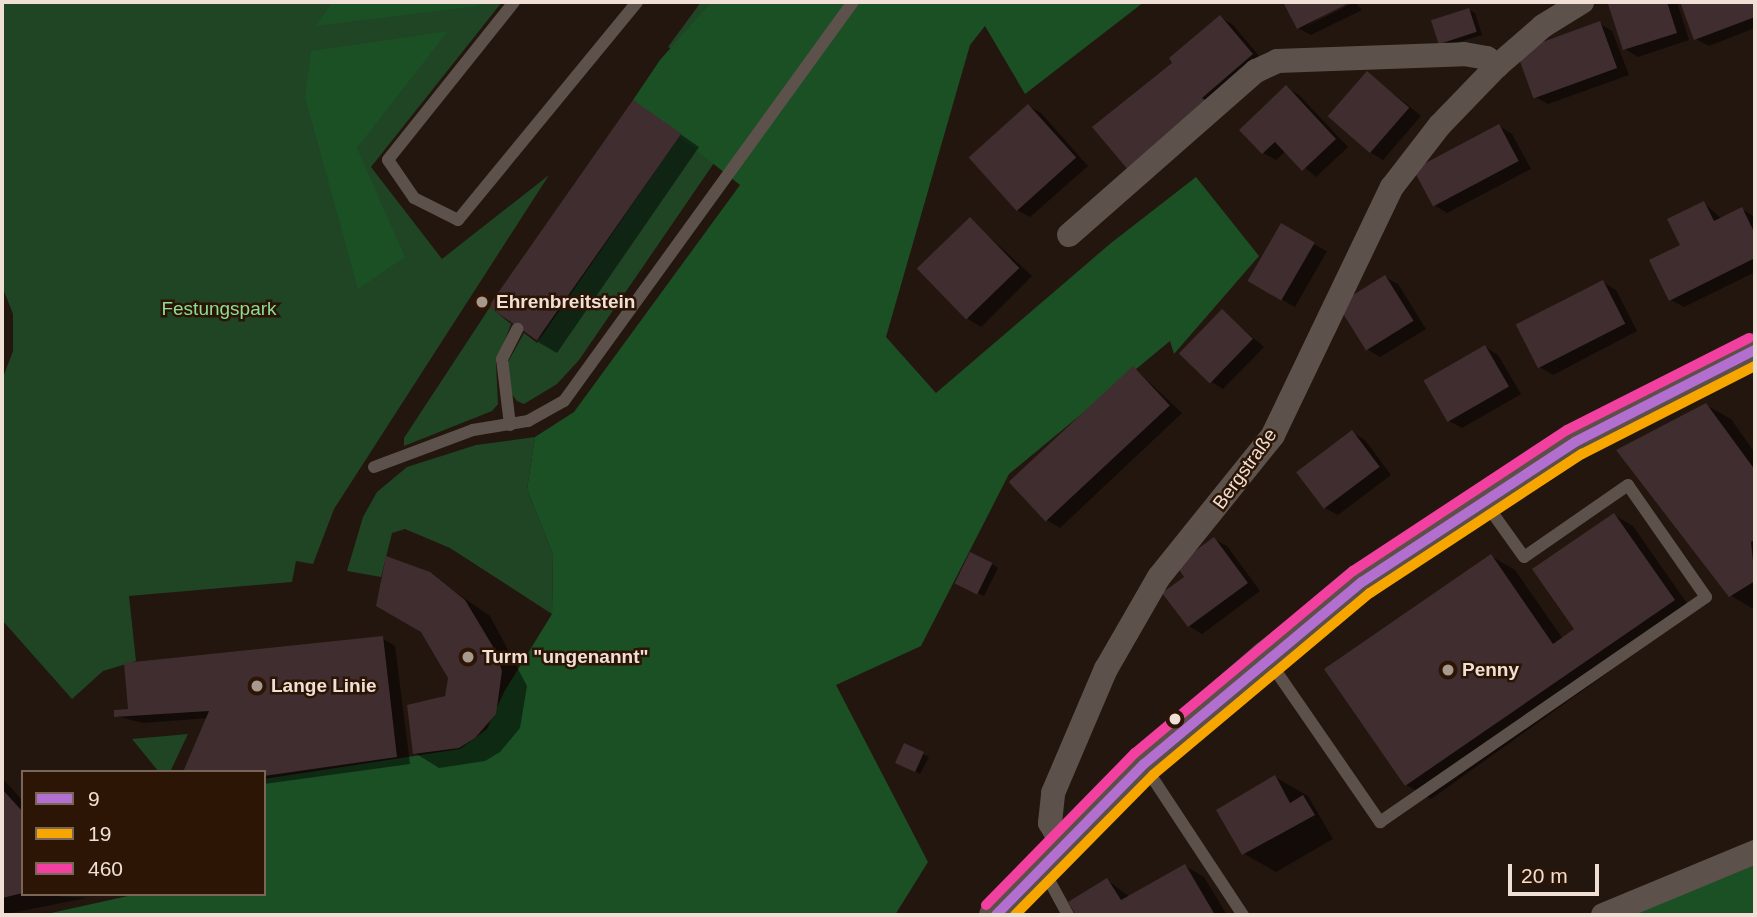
<!DOCTYPE html>
<html>
<head>
<meta charset="utf-8">
<style>
	body { margin:0 }
	#map { position:relative; width:1757px; height:917px; overflow:hidden; background:#23160e; font-family:Helvetica,sans-serif }
	div>[style] { position:absolute }
	[style*='--x'] { left:calc(var(--x)*1px); top:calc(var(--y)*1px); width:calc(var(--w)*1px); rotate:calc(var(--a)*1deg) }
	.green>* { inset:0; background:#1f4524 }
	.forest>* { inset:0; background:#1b4f24 }
	.shadow>* { inset:0; background:#0007; transform-origin:0 0 }
	.building>* { inset:0; background:#402d30; transform-origin:0 0 }
	.lane>* { height:12px; margin:-6px; padding:0 6px; transform-origin:6px; border-radius:6px; background:#5d524b }
	.street>* { height:24px; margin:-12px; padding:0 12px; transform-origin:12px; border-radius:12px; background:#5d524b }
	.secondary>* { height:35px; margin:-17.5px; padding:0 17.5px; transform-origin:17.5px; border-radius:17.5px; background:#5c4f48 }
	.bus-1>* { height:10px; margin:-5px; padding:0 5px; transform-origin:5px; border-radius:5px; background:#b36fd0 }
	.bus-2>* { height:10px; margin:-5px; padding:0 5px; transform-origin:5px; border-radius:5px; background:#f7a600 }
	.bus-3>* { height:10px; margin:-5px; padding:0 5px; transform-origin:5px; border-radius:5px; background:#f240a1 }
	.dots>* { width:19px; height:19px; translate:-50% -50%; box-sizing:border-box; border:4px solid #2c1505; border-radius:50% }
	span { translate:-50% -50%; white-space:nowrap; text-align:center; line-height:1.15; -webkit-text-stroke:5px #2c1505; paint-order:stroke }
	.poi-label { font-size:19px; color:#f0dfd5; font-weight:700 }
	.left { translate:0 -50%; text-align:left }
	.park-label { font-size:19px; color:#8ade96 }
	.street-label { font-size:19px; color:#f0dfd5 }
	.frame { position:absolute; inset:0; border:4px solid #f0dfd5; pointer-events:none }
	.legend { position:absolute; left:21px; top:770px; width:245px; height:126px; box-sizing:border-box; background:#2c1505; border:2px solid #7a6658; margin:0; padding:9px 12px; list-style:none; font-size:21px; color:#f0dfd5 }
	.legend li { display:flex; align-items:center; gap:14px; height:35px }
	.legend b { width:35px; border:2px solid #7a6658 }
	.scale { position:absolute; left:1508px; top:864px; width:91px; height:32px; box-sizing:border-box; border:4px solid #f0dfd5; border-top:0; padding-left:9px; font-size:21px; line-height:24px; white-space:nowrap; color:#f0dfd5; -webkit-text-stroke:5px #2c1505; paint-order:stroke }
</style>
</head>
<body>
<div id="map">
	<div class="green">
		<div style="clip-path:polygon(2px 2px,502px 2px,371px 167px,442px 259px,549px 175px,334px 509px,313px 564px,296px 561px,292px 582px,129px 596px,136px 661px,103px 671px,72px 699px,2px 620px,2px 380px,13px 351px,13px 314px,2px 286px)"></div>
		<div style="clip-path:polygon(701px 2px,711px 2px,672px 49px,668px 47px)"></div>
		<div style="clip-path:polygon(681px 134px,714px 163px,579px 360px,557px 384px,524px 404px,517px 401px,511px 393px,508px 362px,524px 333px,537px 343px)"></div>
		<div style="clip-path:polygon(490px 307px,511px 324px,496px 363px,498px 404px,492px 411px,404px 446px,404px 438px)"></div>
		<div style="clip-path:polygon(535px 437px,527px 489px,553px 555px,552px 614px,450px 548px,405px 529px,392px 533px,381px 577px,347px 571px,363px 517px,377px 492px,407px 467px,476px 445px)"></div>
		<div style="clip-path:polygon(188px 734px,170px 772px,159px 772px,132px 739px)"></div>
	</div>
	<div class="forest">
		<div style="clip-path:polygon(332px 2px,480px 2px,478px 6px,316px 26px)"></div>
		<div style="clip-path:polygon(711px 2px,1144px 2px,1025px 94px,985px 26px,970px 45px,886px 337px,936px 393px,1111px 243px,1196px 177px,1259px 256px,1174px 354px,1170px 341px,1009px 474px,921px 646px,836px 685px,928px 862px,895px 915px,42px 915px,137px 894px,264px 894px,264px 779px,460px 749px,487px 729px,504px 692px,552px 614px,553px 555px,527px 489px,535px 437px,574px 412px,740px 185px,633px 100px,660px 60px)"></div>
		<div style="clip-path:polygon(448px 31px,357px 148px,405px 257px,358px 289px,305px 97px,311px 51px)"></div>
		<div style="clip-path:polygon(1755px 865px,1755px 915px,1631px 915px)"></div>
	</div>
	<div class="shadow">
		<div style="clip-path:polygon(1285px 2px,1347px 2px,1303px 28px,1355px 2px,1362px 10px,1311px 35px,1298px 28px)"></div>
		<div style="clip-path:polygon(1621px 2px,1677px 2px,1689px 40px,1638px 57px,1625px 49px,1610px 5px)"></div>
		<div style="clip-path:polygon(1682px 2px,1755px 2px,1755px 28px,1709px 46px,1696px 39px)"></div>
		<div style="clip-path:polygon(1469px 10px,1475px 13px,1482px 35px,1446px 46px,1440px 43px)"></div>
		<div style="clip-path:polygon(1220px 17px,1233px 25px,1265px 63px,1213px 106px,1094px 127px,1175px 63px)"></div>
		<div style="clip-path:polygon(1599px 23px,1612px 31px,1629px 75px,1548px 104px,1535px 97px)"></div>
		<div style="clip-path:polygon(1368px 73px,1421px 116px,1383px 160px,1370px 152px)"></div>
		<div style="clip-path:polygon(1286px 87px,1299px 95px,1348px 147px,1316px 177px,1286px 151px,1276px 160px,1263px 153px)"></div>
		<div style="clip-path:polygon(634px 102px,699px 147px,557px 353px,538px 342px)"></div>
		<div style="clip-path:polygon(1029px 106px,1041px 113px,1088px 166px,1030px 217px,1017px 210px)"></div>
		<div style="clip-path:polygon(1499px 126px,1512px 134px,1531px 169px,1447px 213px,1434px 205px,1416px 170px)"></div>
		<div style="clip-path:polygon(1704px 203px,1722px 219px,1742px 209px,1755px 217px,1755px 272px,1684px 307px,1671px 300px,1682px 246px)"></div>
		<div style="clip-path:polygon(970px 219px,1032px 276px,981px 327px,968px 319px)"></div>
		<div style="left:1281px;top:225px;width:53px;height:64px;rotate:30deg"></div>
		<div style="clip-path:polygon(1385px 277px,1398px 284px,1426px 329px,1380px 357px,1367px 349px)"></div>
		<div style="clip-path:polygon(1603px 282px,1616px 290px,1637px 331px,1553px 375px,1540px 367px,1518px 326px)"></div>
		<div style="clip-path:polygon(1223px 312px,1264px 347px,1223px 389px,1210px 381px)"></div>
		<div style="clip-path:polygon(1485px 347px,1498px 355px,1521px 394px,1462px 428px,1449px 421px)"></div>
		<div style="clip-path:polygon(1134px 368px,1182px 413px,1060px 528px,1047px 520px)"></div>
		<div style="clip-path:polygon(1706px 405px,1731px 419px,1755px 453px,1755px 610px,1730px 595px)"></div>
		<div style="clip-path:polygon(1352px 432px,1365px 440px,1391px 475px,1338px 515px,1325px 508px)"></div>
		<div style="clip-path:polygon(1614px 515px,1633px 526px,1693px 612px,1431px 799px,1406px 785px,1491px 556px,1515px 570px,1563px 639px,1576px 630px)"></div>
		<div style="clip-path:polygon(1214px 539px,1227px 546px,1260px 591px,1202px 634px,1189px 626px,1165px 593px,1186px 577px)"></div>
		<div style="clip-path:polygon(992px 564px,998px 568px,984px 596px,963px 586px)"></div>
		<div style="clip-path:polygon(429px 574px,490px 616px,527px 686px,520px 728px,500px 752px,485px 761px,439px 768px,415px 753px,436px 703px,451px 689px)"></div>
		<div style="clip-path:polygon(382px 638px,395px 646px,410px 764px,264px 784px,264px 772px,208px 718px,143px 723px,116px 716px)"></div>
		<div style="clip-path:polygon(923px 754px,929px 757px,920px 774px,902px 765px)"></div>
		<div style="clip-path:polygon(1275px 777px,1308px 796px,1333px 839px,1276px 872px,1243px 853px)"></div>
		<div style="clip-path:polygon(2px 778px,23px 801px,23px 894px,86px 898px,2px 915px)"></div>
		<div style="clip-path:polygon(1185px 866px,1204px 877px,1227px 915px,1078px 915px,1070px 902px,1107px 880px,1130px 897px)"></div>
	</div>
	<div class="building">
		<div style="clip-path:polygon(1283px 2px,1351px 2px,1297px 29px)"></div>
		<div style="clip-path:polygon(1615px 2px,1667px 2px,1677px 33px,1623px 50px,1608px 4px)"></div>
		<div style="clip-path:polygon(1680px 2px,1755px 2px,1755px 17px,1694px 40px)"></div>
		<div style="left:1469px;top:8px;width:25px;height:40px;rotate:72deg"></div>
		<div style="clip-path:polygon(1220px 15px,1253px 54px,1202px 98px,1210px 103px,1129px 171px,1092px 127px,1172px 63px,1169px 58px)"></div>
		<div style="left:1600px;top:21px;width:50px;height:89px;rotate:70deg"></div>
		<div style="left:1367px;top:71px;width:56px;height:60px;rotate:41deg"></div>
		<div style="clip-path:polygon(1286px 85px,1336px 139px,1302px 171px,1275px 142px,1262px 154px,1239px 130px)"></div>
		<div style="left:633px;top:100px;width:59px;height:252px;rotate:35deg"></div>
		<div style="left:1028px;top:104px;width:72px;height:80px;rotate:48deg"></div>
		<div style="left:1499px;top:124px;width:42px;height:97px;rotate:62deg"></div>
		<div style="clip-path:polygon(1704px 201px,1714px 221px,1742px 207px,1755px 234px,1755px 258px,1669px 301px,1649px 260px,1680px 245px,1667px 219px)"></div>
		<div style="left:970px;top:217px;width:71px;height:74px;rotate:46deg"></div>
		<div style="left:1281px;top:223px;width:39px;height:67px;rotate:30deg"></div>
		<div style="left:1385px;top:275px;width:54px;height:56px;rotate:58deg"></div>
		<div style="left:1603px;top:280px;width:49px;height:98px;rotate:63deg"></div>
		<div style="left:1222px;top:309px;width:43px;height:62px;rotate:44deg"></div>
		<div style="left:1485px;top:345px;width:48px;height:71px;rotate:60deg"></div>
		<div style="left:1133px;top:366px;width:54px;height:170px;rotate:47deg"></div>
		<div style="clip-path:polygon(1706px 403px,1755px 470px,1755px 540px,1751px 542px,1755px 581px,1729px 597px,1616px 450px)"></div>
		<div style="left:1352px;top:430px;width:46px;height:70px;rotate:53deg"></div>
		<div style="clip-path:polygon(1614px 513px,1675px 600px,1405px 786px,1324px 669px,1491px 554px,1553px 644px,1574px 629px,1532px 569px)"></div>
		<div style="clip-path:polygon(1214px 537px,1248px 583px,1188px 627px,1162px 593px,1184px 577px,1176px 565px)"></div>
		<div style="left:970px;top:552px;width:25px;height:35px;rotate:26deg"></div>
		<div style="clip-path:polygon(386px 556px,430px 572px,465px 600px,495px 650px,502px 671px,496px 714px,475px 738px,459px 748px,413px 754px,407px 705px,445px 696px,448px 678px,421px 632px,376px 606px)"></div>
		<div style="clip-path:polygon(383px 636px,397px 757px,264px 776px,264px 772px,183px 772px,209px 711px,114px 717px,114px 710px,128px 709px,124px 663px)"></div>
		<div style="left:904px;top:743px;width:22px;height:22px;rotate:24deg"></div>
		<div style="clip-path:polygon(1275px 775px,1290px 803px,1303px 795px,1315px 815px,1242px 855px,1216px 810px)"></div>
		<div style="clip-path:polygon(2px 789px,23px 812px,23px 893px,2px 898px)"></div>
		<div style="clip-path:polygon(1185px 864px,1215px 915px,1076px 915px,1068px 902px,1107px 878px,1121px 900px)"></div>
	</div>
	<div class="lane">
		<div style="--x:514;--y:2;--w:202;--a:128.6"></div>
		<div style="--x:388;--y:160;--w:46;--a:55.6"></div>
		<div style="--x:414;--y:198;--w:49;--a:26.6"></div>
		<div style="--x:458;--y:220;--w:282;--a:-50.6"></div>
		<div style="--x:510;--y:425;--w:66;--a:-96.9"></div>
		<div style="--x:502;--y:359;--w:34;--a:-63"></div>
		<div style="--x:374;--y:467;--w:106;--a:-20.5"></div>
		<div style="--x:473;--y:430;--w:56;--a:-9.3"></div>
		<div style="--x:528;--y:421;--w:41;--a:-29.1"></div>
		<div style="--x:564;--y:401;--w:493;--a:-54.1"></div>
		<div style="--x:1269;--y:661;--w:196;--a:55.4"></div>
		<div style="--x:1380;--y:822;--w:396;--a:-34.6"></div>
		<div style="--x:1706;--y:597;--w:136;--a:-124.9"></div>
		<div style="--x:1628;--y:485;--w:126;--a:145.3"></div>
		<div style="--x:1524;--y:557;--w:65;--a:-125.6"></div>
		<div style="--x:1144;--y:765;--w:180;--a:56.6"></div>
		<div style="--x:1043;--y:869;--w:52;--a:61.5"></div>
	</div>
	<div class="street">
		<div style="--x:1069;--y:235;--w:249;--a:-41.3"></div>
		<div style="--x:1256;--y:71;--w:23;--a:-25"></div>
		<div style="--x:1277;--y:61;--w:187;--a:-2.1"></div>
		<div style="--x:1464;--y:54;--w:23;--a:10"></div>
		<div style="--x:1487;--y:58;--w:13;--a:39"></div>
		<div style="--x:1064;--y:847;--w:28;--a:-120"></div>
		<div style="--x:1050;--y:823;--w:30;--a:-84"></div>
		<div style="--x:1053;--y:793;--w:135;--a:-66.9"></div>
		<div style="--x:1106;--y:669;--w:106;--a:-60.1"></div>
		<div style="--x:1159;--y:577;--w:182;--a:-51.2"></div>
		<div style="--x:1273;--y:435;--w:275;--a:-64.4"></div>
		<div style="--x:1392;--y:187;--w:78;--a:-52.3"></div>
		<div style="--x:1440;--y:125;--w:82;--a:-46"></div>
		<div style="--x:1497;--y:66;--w:61;--a:-41"></div>
		<div style="--x:1543;--y:26;--w:46;--a:-31.6"></div>
		<div style="--x:1603;--y:915;--w:165;--a:-22.5"></div>
	</div>
	<div class="secondary">
		<div style="--x:996;--y:915;--w:211;--a:-45.6"></div>
		<div style="--x:1144;--y:764;--w:162;--a:-41"></div>
		<div style="--x:1266;--y:658;--w:122;--a:-38.4"></div>
		<div style="--x:1362;--y:582;--w:255;--a:-33.3"></div>
		<div style="--x:1575;--y:442;--w:202;--a:-27.1"></div>
	</div>
	<div class="bus-1">
		<div style="--x:996;--y:915;--w:211;--a:-45.6"></div>
		<div style="--x:1144;--y:764;--w:284;--a:-39.9"></div>
		<div style="--x:1362;--y:582;--w:255;--a:-33.3"></div>
		<div style="--x:1575;--y:442;--w:202;--a:-27.1"></div>
	</div>
	<div class="bus-2">
		<div style="--x:1015;--y:915;--w:198;--a:-45.4"></div>
		<div style="--x:1154;--y:774;--w:282;--a:-40"></div>
		<div style="--x:1370;--y:593;--w:254;--a:-33.3"></div>
		<div style="--x:1582;--y:454;--w:194;--a:-27"></div>
	</div>
	<div class="bus-3">
		<div style="--x:986;--y:905;--w:213;--a:-45.6"></div>
		<div style="--x:1135;--y:753;--w:284;--a:-39.9"></div>
		<div style="--x:1353;--y:571;--w:256;--a:-33.4"></div>
		<div style="--x:1567;--y:430;--w:204;--a:-26.8"></div>
	</div>
	<div class="dots">
		<div style="left:482px;top:302px;background:#a8998f"></div>
		<div style="left:468px;top:657px;background:#a8998f"></div>
		<div style="left:1448px;top:670px;background:#a8998f"></div>
		<div style="left:257px;top:686px;background:#a8998f"></div>
		<div style="left:1175px;top:719px;background:#f0dfd5"></div>
	</div>
	<div class="poi-label">
		<span class="left" style="left:496px;top:302px">Ehrenbreitstein</span>
		<span class="left" style="left:482px;top:657px">Turm "ungenannt"</span>
		<span class="left" style="left:1462px;top:670px">Penny</span>
		<span class="left" style="left:271px;top:686px">Lange Linie</span>
	</div>
	<div class="park-label">
		<span style="left:219px;top:309px">Festungspark</span>
	</div>
	<div class="street-label">
		<span style="left:1245px;top:469px;rotate:-54deg">Bergstraße</span>
	</div>
	<div class="frame"></div>
	<ul class="legend">
	<li><b style="height:9px;background:#b36fd0"></b>9</li>
	<li><b style="height:9px;background:#f7a600"></b>19</li>
	<li><b style="height:9px;background:#f240a1"></b>460</li>
	</ul>
	<div class="scale">20 m</div>
</div>
</body>
</html>
